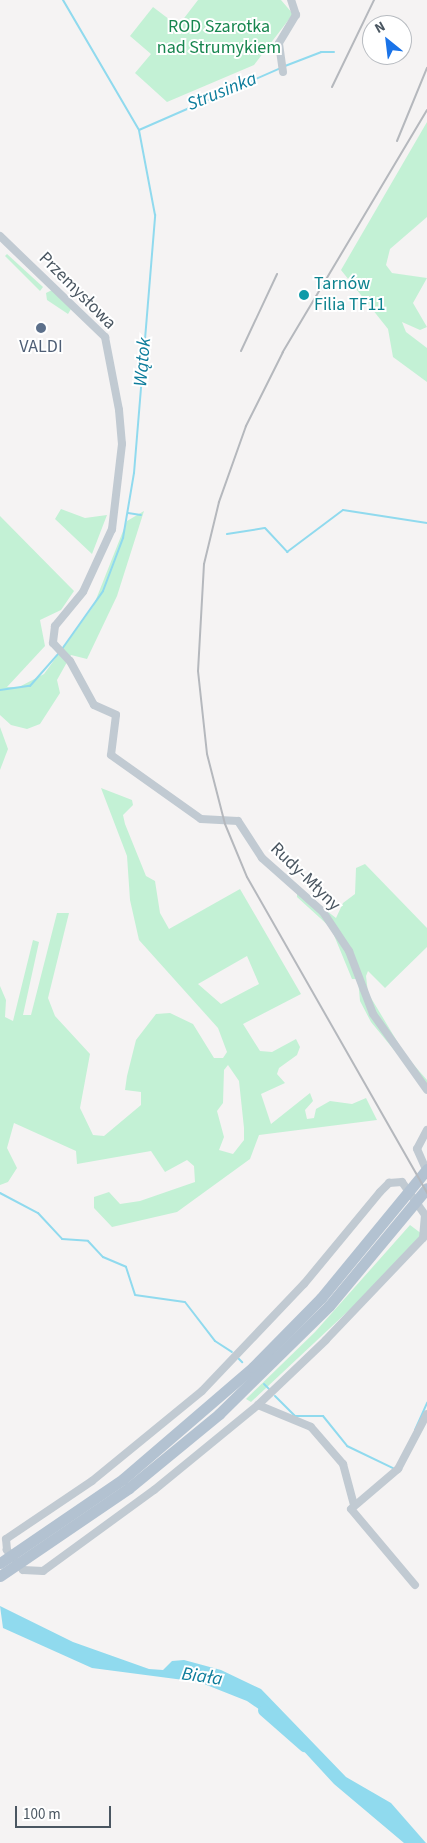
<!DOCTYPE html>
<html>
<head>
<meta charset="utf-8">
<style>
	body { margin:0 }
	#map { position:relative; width:427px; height:1843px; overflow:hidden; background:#f5f3f3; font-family:"Source Sans 3",sans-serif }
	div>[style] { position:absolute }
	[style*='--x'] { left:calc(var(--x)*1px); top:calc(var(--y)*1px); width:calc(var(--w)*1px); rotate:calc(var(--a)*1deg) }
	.green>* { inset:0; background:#c3f1d5 }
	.water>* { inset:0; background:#90daee }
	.stream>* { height:2px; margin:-1px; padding:0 1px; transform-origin:1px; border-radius:1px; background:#90daee }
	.river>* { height:11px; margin:-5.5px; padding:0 5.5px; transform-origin:5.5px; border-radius:5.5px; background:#90daee }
	.minor>* { height:8px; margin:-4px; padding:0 4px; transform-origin:4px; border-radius:4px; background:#c1cad2 }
	.primary>* { height:11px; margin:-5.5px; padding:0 5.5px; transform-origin:5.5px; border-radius:5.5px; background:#b3c2d1 }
	.rail>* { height:2px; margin:-1px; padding:0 1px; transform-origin:1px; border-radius:1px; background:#b5b8bd }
	.dots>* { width:14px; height:14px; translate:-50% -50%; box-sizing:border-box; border:2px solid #fff; border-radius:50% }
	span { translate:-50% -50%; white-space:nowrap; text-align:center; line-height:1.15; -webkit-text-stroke:4px #fff; paint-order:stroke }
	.park-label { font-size:18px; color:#17864f }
	.culture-label { font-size:18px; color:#0d838f }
	.left { translate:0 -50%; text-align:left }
	.street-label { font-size:18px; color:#4a5661 }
	.service-label { font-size:18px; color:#4e5e75 }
	.water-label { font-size:19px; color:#0c7c9b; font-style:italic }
	.north { position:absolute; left:362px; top:15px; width:50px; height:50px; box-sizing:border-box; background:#fff; border:1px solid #b7bbc0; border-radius:50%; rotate:331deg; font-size:14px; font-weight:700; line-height:20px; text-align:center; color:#4a5661 }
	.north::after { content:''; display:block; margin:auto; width:18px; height:22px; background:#1a73e8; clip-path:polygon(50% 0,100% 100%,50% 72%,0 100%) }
	.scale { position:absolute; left:15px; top:1806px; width:96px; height:22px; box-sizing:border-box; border:2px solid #4a5661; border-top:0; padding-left:6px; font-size:15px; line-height:18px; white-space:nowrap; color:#4a5661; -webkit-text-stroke:4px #fff; paint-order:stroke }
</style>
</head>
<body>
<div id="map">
	<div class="green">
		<div style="clip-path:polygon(198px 0,281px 0,293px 14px,254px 65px,167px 102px,135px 73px,151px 54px,130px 36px,153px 7px,178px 26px)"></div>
		<div style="clip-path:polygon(427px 122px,427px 217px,390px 249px,386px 265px,392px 273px,427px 278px,413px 303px,427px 327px,420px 330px,402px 322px,406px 332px,427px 348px,427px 382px,393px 357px,388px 329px,341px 270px)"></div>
		<div style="clip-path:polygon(7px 254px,43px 287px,40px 291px,5px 256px)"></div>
		<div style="clip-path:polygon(52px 290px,71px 309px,68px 314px,47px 300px,46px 293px)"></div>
		<div style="clip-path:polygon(61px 509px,85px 518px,107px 515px,92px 554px,55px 519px)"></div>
		<div style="clip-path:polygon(144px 511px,117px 596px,87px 659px,71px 655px,57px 680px,60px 693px,40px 724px,27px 729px,11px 725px,0 715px,0 516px,74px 591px,61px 610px,40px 620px,45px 646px,7px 687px,19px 687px,44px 674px,93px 607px,127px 521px)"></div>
		<div style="clip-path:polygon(0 727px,8px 749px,0 770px)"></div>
		<div style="clip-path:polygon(evenodd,101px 788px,132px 800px,133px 805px,123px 815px,125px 824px,146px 876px,155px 881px,160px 913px,169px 929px,240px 889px,301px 994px,243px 1024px,260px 1051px,272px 1052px,296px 1039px,300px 1047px,297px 1055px,279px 1068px,277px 1074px,285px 1083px,261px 1094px,271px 1124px,310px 1093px,313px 1101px,305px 1110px,307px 1119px,314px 1118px,316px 1109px,330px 1101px,352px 1104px,366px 1098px,377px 1120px,259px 1135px,250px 1159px,177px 1212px,112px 1227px,94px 1208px,94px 1197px,109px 1192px,120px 1204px,140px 1201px,195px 1182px,194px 1166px,187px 1160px,165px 1172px,151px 1151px,77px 1164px,76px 1151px,14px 1123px,7px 1148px,17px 1168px,8px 1182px,0 1185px,0 986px,6px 1000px,5px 1017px,13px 1021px,33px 940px,39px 942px,23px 1015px,31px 1015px,57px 913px,69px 913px,48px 998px,55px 1016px,90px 1054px,80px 1108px,93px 1135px,104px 1136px,141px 1105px,141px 1092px,125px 1090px,127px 1076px,136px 1040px,156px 1014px,170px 1013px,193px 1024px,214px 1058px,223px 1058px,227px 1052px,218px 1028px,139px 940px,130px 900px,127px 856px,101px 788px,247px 956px,259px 984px,221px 1004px,198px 984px,247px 956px,101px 788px,228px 1065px,239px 1081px,244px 1128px,244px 1140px,233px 1154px,219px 1150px,224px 1137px,217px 1111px,223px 1103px,224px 1070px,228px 1065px)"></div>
		<div style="clip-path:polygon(365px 864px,427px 928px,427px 947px,385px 988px,368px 971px,366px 976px,368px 993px,406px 1056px,427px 1080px,427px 1090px,371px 1022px,360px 1001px,358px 979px,352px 979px,331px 928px,297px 897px,297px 888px,336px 918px,343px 903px,355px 894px,356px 868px)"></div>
		<div style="clip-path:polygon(410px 1225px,422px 1234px,361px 1299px,251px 1402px,246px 1399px,315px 1332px)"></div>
	</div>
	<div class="water">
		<div style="clip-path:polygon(0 1606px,73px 1642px,149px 1669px,163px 1670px,172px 1661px,184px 1660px,221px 1670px,261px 1689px,346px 1777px,391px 1803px,426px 1843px,404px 1843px,334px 1784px,276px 1721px,247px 1701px,199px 1682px,92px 1668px,3px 1628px)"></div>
	</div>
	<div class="stream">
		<div style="--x:285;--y:66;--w:39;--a:-21"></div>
		<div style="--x:321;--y:52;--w:13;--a:0"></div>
		<div style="--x:139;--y:130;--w:155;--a:-23.6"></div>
		<div style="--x:128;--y:513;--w:13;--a:9"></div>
		<div style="--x:227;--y:534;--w:38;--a:-9"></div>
		<div style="--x:265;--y:528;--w:33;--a:47"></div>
		<div style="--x:287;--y:552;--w:70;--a:-36.9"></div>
		<div style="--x:343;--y:510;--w:85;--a:8.8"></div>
		<div style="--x:62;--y:649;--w:71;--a:-54.7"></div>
		<div style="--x:103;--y:591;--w:57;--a:-69.3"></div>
		<div style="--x:123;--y:538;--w:66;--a:-80.4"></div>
		<div style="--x:134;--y:473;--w:259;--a:-85.3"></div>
		<div style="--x:155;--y:215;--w:86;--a:-100.7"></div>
		<div style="--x:139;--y:130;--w:151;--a:-120.3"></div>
		<div style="--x:0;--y:690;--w:30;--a:-8"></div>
		<div style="--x:30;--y:686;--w:44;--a:-48.7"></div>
		<div style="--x:0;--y:1193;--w:43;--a:27.8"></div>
		<div style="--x:38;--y:1213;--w:35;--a:47"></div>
		<div style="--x:62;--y:1239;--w:26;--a:4"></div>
		<div style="--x:88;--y:1241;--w:22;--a:47"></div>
		<div style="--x:103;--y:1257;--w:25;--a:23"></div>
		<div style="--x:126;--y:1267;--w:29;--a:72"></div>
		<div style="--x:135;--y:1295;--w:50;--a:8"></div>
		<div style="--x:185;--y:1302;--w:49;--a:52.4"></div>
		<div style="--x:215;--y:1341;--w:20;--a:33"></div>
		<div style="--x:238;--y:1358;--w:6;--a:45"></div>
		<div style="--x:264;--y:1384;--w:8;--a:45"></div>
		<div style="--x:275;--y:1396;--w:28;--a:45"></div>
		<div style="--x:295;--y:1416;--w:28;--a:0"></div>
		<div style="--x:323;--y:1416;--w:38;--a:51"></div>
		<div style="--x:347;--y:1446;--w:51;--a:25.6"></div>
		<div style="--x:415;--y:1430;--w:30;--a:-66"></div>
	</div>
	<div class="river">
		<div style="--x:263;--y:1710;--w:55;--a:41.3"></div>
	</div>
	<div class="minor">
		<div style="--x:283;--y:72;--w:29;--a:-98"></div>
		<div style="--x:279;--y:43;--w:33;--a:-59"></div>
		<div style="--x:296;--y:15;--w:16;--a:-108"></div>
		<div style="--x:0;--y:236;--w:146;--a:43.9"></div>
		<div style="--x:105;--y:337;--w:74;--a:79.1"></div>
		<div style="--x:119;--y:410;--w:34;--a:85"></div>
		<div style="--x:122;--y:444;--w:86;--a:96.7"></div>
		<div style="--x:112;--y:529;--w:69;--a:114.7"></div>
		<div style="--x:83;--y:592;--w:44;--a:129.5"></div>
		<div style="--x:55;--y:626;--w:17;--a:97"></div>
		<div style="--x:53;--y:643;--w:25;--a:47"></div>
		<div style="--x:70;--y:661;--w:50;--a:61.4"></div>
		<div style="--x:94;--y:705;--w:24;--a:24"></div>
		<div style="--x:116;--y:715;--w:40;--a:97.1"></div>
		<div style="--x:111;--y:755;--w:110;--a:35.4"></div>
		<div style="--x:201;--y:819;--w:37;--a:3"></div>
		<div style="--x:238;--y:821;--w:44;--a:57"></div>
		<div style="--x:262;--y:858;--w:81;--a:41.5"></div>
		<div style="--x:323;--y:912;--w:47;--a:56.3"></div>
		<div style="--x:349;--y:951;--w:67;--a:69.1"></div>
		<div style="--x:373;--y:1014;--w:93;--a:54.6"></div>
		<div style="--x:427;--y:1130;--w:21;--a:118"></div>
		<div style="--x:417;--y:1149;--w:24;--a:66"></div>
		<div style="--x:402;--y:1182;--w:40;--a:55.1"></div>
		<div style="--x:425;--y:1215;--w:23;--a:95"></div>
		<div style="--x:423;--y:1238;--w:141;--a:133.6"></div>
		<div style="--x:326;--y:1340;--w:94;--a:136.3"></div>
		<div style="--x:258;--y:1405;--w:134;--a:140.7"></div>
		<div style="--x:154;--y:1490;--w:137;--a:143.9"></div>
		<div style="--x:43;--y:1571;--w:20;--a:-177"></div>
		<div style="--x:23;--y:1570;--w:26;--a:-129"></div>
		<div style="--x:7;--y:1550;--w:11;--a:-95"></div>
		<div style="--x:6;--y:1539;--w:104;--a:-34"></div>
		<div style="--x:92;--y:1481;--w:142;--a:-39.3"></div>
		<div style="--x:202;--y:1391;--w:148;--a:-46.4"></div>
		<div style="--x:304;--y:1284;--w:119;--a:-50.4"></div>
		<div style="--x:380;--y:1192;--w:13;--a:-45"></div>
		<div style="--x:389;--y:1183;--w:13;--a:-4"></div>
		<div style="--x:258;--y:1405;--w:57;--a:22.5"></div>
		<div style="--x:311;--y:1427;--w:49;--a:49.1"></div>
		<div style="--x:343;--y:1464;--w:42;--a:75"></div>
		<div style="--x:415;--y:1585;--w:99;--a:-130.1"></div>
		<div style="--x:351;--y:1509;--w:62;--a:-40.4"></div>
		<div style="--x:398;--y:1469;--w:62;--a:-62.2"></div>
	</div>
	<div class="primary">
		<div style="--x:0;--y:1563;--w:149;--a:-34.3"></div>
		<div style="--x:123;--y:1479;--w:172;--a:-40.7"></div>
		<div style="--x:253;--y:1367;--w:97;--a:-45.4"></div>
		<div style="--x:321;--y:1298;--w:167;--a:-50.6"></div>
		<div style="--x:0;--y:1576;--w:156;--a:-34.3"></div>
		<div style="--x:129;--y:1488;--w:117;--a:-39.4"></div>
		<div style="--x:219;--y:1414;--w:154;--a:-44.5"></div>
		<div style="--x:329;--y:1306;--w:153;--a:-50.3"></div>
	</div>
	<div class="rail">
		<div style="--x:332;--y:87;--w:97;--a:-64.2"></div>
		<div style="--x:427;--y:110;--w:282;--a:120.8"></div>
		<div style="--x:283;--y:352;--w:83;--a:116.6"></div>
		<div style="--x:246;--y:426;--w:81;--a:109.6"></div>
		<div style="--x:219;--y:502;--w:64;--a:103.6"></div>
		<div style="--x:204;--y:564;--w:107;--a:93.2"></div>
		<div style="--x:198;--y:671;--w:83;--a:83.8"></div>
		<div style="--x:207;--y:754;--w:72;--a:75.6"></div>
		<div style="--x:225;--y:824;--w:57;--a:67.5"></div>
		<div style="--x:247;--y:877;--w:364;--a:60.3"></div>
		<div style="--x:397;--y:141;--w:79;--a:-67.7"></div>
		<div style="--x:241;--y:351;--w:85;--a:-64.9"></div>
	</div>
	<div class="dots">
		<div style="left:304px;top:295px;background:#0f9aa8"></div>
		<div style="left:41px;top:328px;background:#5c6f8a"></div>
	</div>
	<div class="park-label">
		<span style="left:219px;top:38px">ROD Szarotka<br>nad Strumykiem</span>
	</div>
	<div class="culture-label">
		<span class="left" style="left:314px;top:295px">Tarnów<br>Filia TF11</span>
	</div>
	<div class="street-label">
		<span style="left:77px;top:291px;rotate:45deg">Przemysłowa</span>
		<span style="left:305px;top:877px;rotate:44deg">Rudy-Młyny</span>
	</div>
	<div class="service-label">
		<span style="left:41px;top:347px">VALDI</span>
	</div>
	<div class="water-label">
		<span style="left:222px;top:92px;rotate:-22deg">Strusinka</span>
		<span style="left:143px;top:362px;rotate:-85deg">Wątok</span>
		<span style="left:202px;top:1677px;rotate:8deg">Biała</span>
	</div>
	<div class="north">N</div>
	<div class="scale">100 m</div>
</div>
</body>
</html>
